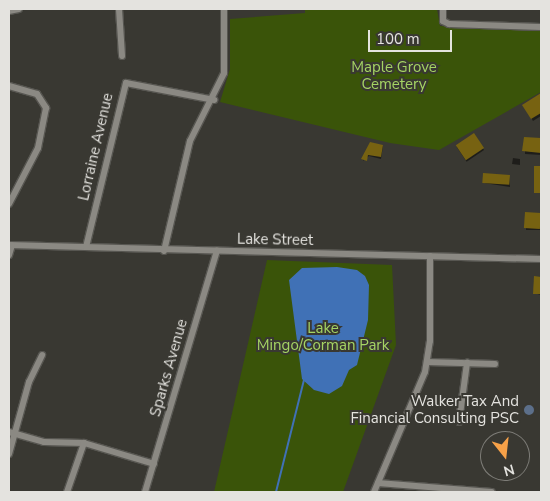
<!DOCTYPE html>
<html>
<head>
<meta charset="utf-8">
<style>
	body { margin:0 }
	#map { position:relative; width:550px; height:501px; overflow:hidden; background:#393832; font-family:"Nunito Sans",sans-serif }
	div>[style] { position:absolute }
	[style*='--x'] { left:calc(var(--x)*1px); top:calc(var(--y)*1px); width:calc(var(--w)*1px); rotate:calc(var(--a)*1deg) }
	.green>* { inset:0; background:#3a5409 }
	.water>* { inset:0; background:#4071b6 }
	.shadow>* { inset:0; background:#0007; transform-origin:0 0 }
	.stream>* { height:2px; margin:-1px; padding:0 1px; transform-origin:1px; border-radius:1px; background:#4071b6 }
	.building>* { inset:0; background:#776211; transform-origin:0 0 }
	.roads { filter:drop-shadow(1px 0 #575651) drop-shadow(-1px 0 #575651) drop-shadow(0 1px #575651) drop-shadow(0 -1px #575651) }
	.minor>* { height:6px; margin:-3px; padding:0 3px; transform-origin:3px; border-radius:3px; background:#8b8983 }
	.dots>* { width:14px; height:14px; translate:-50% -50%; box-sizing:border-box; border:2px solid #393832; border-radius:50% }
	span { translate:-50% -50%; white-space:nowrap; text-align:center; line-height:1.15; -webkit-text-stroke:4px #393832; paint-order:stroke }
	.park-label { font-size:15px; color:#a5d464 }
	.street-label { font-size:15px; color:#e4e3df }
	.poi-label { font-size:15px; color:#e4e3df }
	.right { translate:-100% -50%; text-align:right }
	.frame { position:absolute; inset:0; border:10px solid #e4e3df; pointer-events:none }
	.north { position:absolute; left:480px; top:431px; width:50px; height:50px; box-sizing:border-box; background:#393832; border:1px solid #7d7c77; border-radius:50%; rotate:164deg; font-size:14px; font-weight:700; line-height:20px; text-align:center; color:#e4e3df }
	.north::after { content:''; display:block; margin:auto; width:18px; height:22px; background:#f7a148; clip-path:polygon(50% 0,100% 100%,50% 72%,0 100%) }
	.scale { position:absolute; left:368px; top:30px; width:84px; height:22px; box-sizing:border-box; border:2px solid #e4e3df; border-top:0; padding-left:6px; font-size:15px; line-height:18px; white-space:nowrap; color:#e4e3df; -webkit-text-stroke:4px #393832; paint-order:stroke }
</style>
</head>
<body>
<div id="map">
	<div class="green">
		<div style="clip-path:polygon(305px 9px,437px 9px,440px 26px,541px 31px,541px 92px,439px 150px,390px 143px,220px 102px,230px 69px,230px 19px,305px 13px)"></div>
		<div style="clip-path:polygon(267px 260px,392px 265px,396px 345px,343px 492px,214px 492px)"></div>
	</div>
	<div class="water">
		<div style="clip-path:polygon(337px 267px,357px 270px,365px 276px,369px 285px,368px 320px,357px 365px,349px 370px,342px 386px,329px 394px,314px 390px,302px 379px,289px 280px,302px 268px)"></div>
	</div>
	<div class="shadow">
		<div style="clip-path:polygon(541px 95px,541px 116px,533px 121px,524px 106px)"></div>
		<div style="left:474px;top:135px;width:18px;height:21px;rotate:56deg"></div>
		<div style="clip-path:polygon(525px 138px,541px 140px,541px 155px,525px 154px)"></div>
		<div style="clip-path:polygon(371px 143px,383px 146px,381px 159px,369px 156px,363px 161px)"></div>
		<div style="clip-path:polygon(513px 158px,520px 159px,520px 165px,512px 164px)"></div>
		<div style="left:535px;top:168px;width:6px;height:24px"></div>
		<div style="clip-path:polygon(509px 176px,510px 187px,484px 183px)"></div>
		<div style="left:526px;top:214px;width:15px;height:16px"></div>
		<div style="clip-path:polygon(535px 278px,541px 278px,541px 295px,534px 293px)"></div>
	</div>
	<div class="stream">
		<div style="--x:276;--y:492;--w:115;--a:-76"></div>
	</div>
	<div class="building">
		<div style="clip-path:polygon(541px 93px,541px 113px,531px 119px,522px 105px)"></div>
		<div style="left:474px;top:133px;width:18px;height:22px;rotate:56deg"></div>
		<div style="clip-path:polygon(524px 137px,541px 138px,541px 153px,522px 151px)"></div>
		<div style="clip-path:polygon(370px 142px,383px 145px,381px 157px,368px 155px,367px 161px,361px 159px)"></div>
		<div style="left:534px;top:166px;width:7px;height:27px"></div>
		<div style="left:483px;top:173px;width:27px;height:10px;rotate:4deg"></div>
		<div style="left:525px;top:212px;width:16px;height:16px;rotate:4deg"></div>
		<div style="clip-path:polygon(534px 276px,541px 277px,541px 294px,533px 294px)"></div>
	</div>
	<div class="roads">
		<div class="minor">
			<div style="--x:119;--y:9;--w:47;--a:86.3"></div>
			<div style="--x:443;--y:9;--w:12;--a:90"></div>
			<div style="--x:443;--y:21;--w:7;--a:27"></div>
			<div style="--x:449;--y:24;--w:92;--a:1.9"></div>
			<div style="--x:9;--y:11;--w:10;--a:-11"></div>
			<div style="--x:9;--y:86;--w:29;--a:16"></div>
			<div style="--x:37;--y:94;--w:17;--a:57"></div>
			<div style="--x:46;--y:108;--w:41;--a:101.3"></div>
			<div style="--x:38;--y:148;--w:63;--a:117.4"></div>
			<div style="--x:9;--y:245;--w:532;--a:1.51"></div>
			<div style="--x:86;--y:247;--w:169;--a:-76.3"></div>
			<div style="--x:126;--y:83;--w:90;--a:10.9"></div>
			<div style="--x:164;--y:251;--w:113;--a:-76.7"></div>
			<div style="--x:190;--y:141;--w:76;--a:-63.4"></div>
			<div style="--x:224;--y:73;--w:64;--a:-90"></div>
			<div style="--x:9;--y:255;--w:10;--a:-73"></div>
			<div style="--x:427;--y:362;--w:68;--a:1.7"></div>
			<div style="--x:459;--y:422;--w:60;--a:-82.3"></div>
			<div style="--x:9;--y:432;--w:36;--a:16"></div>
			<div style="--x:44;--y:442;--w:40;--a:1.4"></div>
			<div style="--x:84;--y:443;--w:73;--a:16.7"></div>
			<div style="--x:9;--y:454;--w:75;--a:-74.5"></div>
			<div style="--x:29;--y:382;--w:30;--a:-64"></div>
			<div style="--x:378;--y:483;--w:114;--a:4.5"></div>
			<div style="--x:67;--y:492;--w:52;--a:-70.9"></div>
			<div style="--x:145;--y:492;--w:252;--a:-73.4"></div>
			<div style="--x:374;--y:492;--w:130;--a:-67"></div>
			<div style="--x:425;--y:372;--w:31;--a:-81"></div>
			<div style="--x:430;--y:341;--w:85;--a:-90"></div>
		</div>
	</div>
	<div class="dots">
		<div style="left:529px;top:410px;background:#5c6f8a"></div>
	</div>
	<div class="park-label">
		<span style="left:394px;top:76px">Maple Grove<br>Cemetery</span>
		<span style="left:323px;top:337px">Lake<br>Mingo/Corman Park</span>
	</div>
	<div class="street-label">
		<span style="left:96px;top:147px;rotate:-77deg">Lorraine Avenue</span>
		<span style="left:275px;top:240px;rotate:1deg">Lake Street</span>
		<span style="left:169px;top:368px;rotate:-74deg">Sparks Avenue</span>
	</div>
	<div class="poi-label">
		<span class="right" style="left:519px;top:410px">Walker Tax And<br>Financial Consulting PSC</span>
	</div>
	<div class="frame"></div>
	<div class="north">N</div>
	<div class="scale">100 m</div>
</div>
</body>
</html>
